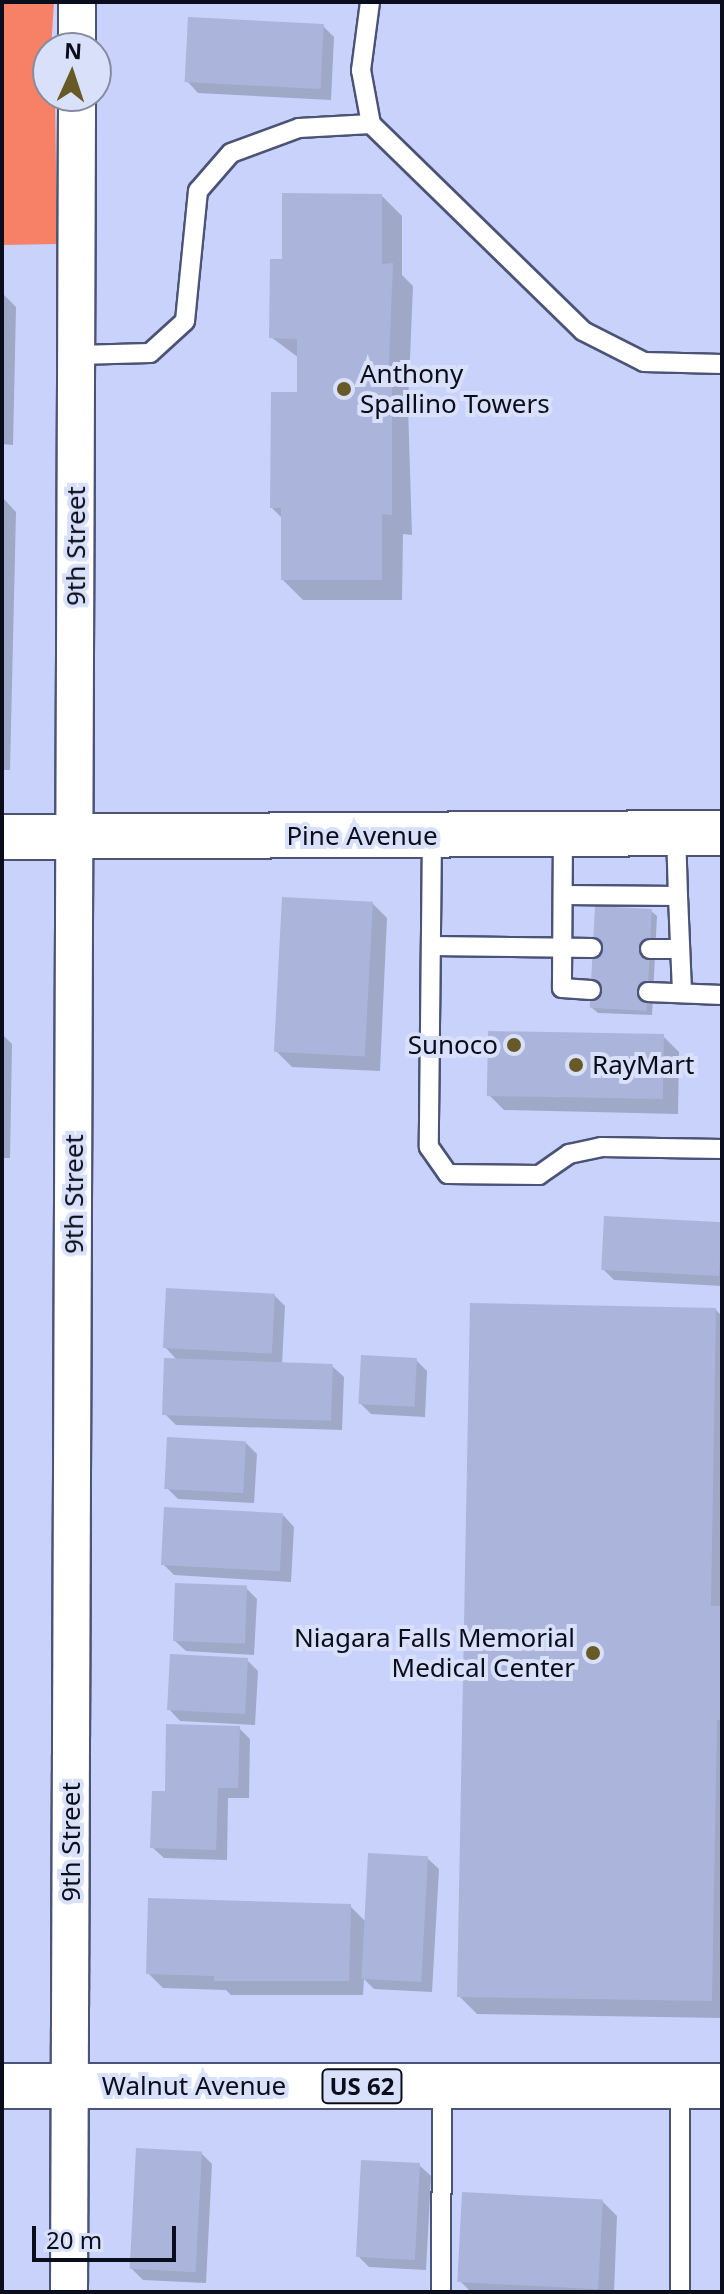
<!DOCTYPE html>
<html>
<head>
<meta charset="utf-8">
<style>
	body { margin:0 }
	#map { position:relative; width:724px; height:2294px; overflow:hidden; background:#c8d2fb; font-family:"Noto Sans",sans-serif }
	div>[style] { position:absolute }
	[style*='--x'] { left:calc(var(--x)*1px); top:calc(var(--y)*1px); width:calc(var(--w)*1px); rotate:calc(var(--a)*1deg) }
	.green>* { inset:0; background:#f68167 }
	.shadow>* { inset:0; background:#0003 }
	.building>* { inset:0; background:#abb5dc; transform-origin:0 0 }
	.roads { filter:drop-shadow(2px 0 #4b5376) drop-shadow(-2px 0 #4b5376) drop-shadow(0 2px #4b5376) drop-shadow(0 -2px #4b5376) }
	.lane>* { height:18px; margin:-9px; padding:0 9px; transform-origin:9px; border-radius:9px; background:#fff }
	.street>* { height:36px; margin:-18px; padding:0 18px; transform-origin:18px; border-radius:18px; background:#fff }
	.secondary>* { height:44px; margin:-22px; padding:0 22px; transform-origin:22px; border-radius:22px; background:#fff }
	.primary>* { height:44px; margin:-22px; padding:0 22px; transform-origin:22px; border-radius:22px; background:#fff }
	.dots>* { width:22px; height:22px; translate:-50% -50%; box-sizing:border-box; border:4px solid #d9e0f9; border-radius:50% }
	span { translate:-50% -50%; white-space:nowrap; text-align:center; line-height:1.15; -webkit-text-stroke:8px #d9e0f9; paint-order:stroke }
	.shield-label span { padding:2px 6px; background:#d9e0f9; border:2px solid; border-radius:6px; -webkit-text-stroke-width:0 }
	.shield-label { font-size:24px; color:#0a0d1b; font-weight:700 }
	.poi-label { font-size:26px; color:#0a0d1b }
	.left { translate:0 -50%; text-align:left }
	.right { translate:-100% -50%; text-align:right }
	.street-label { font-size:26px; color:#0a0d1b }
	.frame { position:absolute; inset:0; border:4px solid #0a0d1b; pointer-events:none }
	.north { position:absolute; left:32px; top:32px; width:80px; height:80px; box-sizing:border-box; background:#d9e0f9; border:2px solid #868ca0; border-radius:50%; rotate:3deg; font-size:22px; font-weight:700; line-height:32px; text-align:center; color:#0a0d1b }
	.north::after { content:''; display:block; margin:auto; width:28px; height:36px; background:#685a27; clip-path:polygon(50% 0,100% 100%,50% 72%,0 100%) }
	.scale { position:absolute; left:32px; top:2226px; width:144px; height:36px; box-sizing:border-box; border:4px solid #0a0d1b; border-top:0; padding-left:10px; font-size:24px; line-height:28px; white-space:nowrap; color:#0a0d1b; -webkit-text-stroke:6px #d9e0f9; paint-order:stroke }
</style>
</head>
<body>
<div id="map">
	<div class="green">
		<div style="clip-path:polygon(2px 2px,54px 2px,48px 96px,55px 96px,57px 244px,2px 245px)"></div>
	</div>
	<div class="shadow">
		<div style="clip-path:polygon(323px 26px,334px 37px,331px 100px,198px 93px,187px 81px)"></div>
		<div style="clip-path:polygon(382px 196px,402px 216px,402px 275px,413px 286px,408px 406px,412px 535px,403px 534px,402px 600px,303px 600px,282px 579px,283px 519px,272px 508px,299px 394px,299px 358px,271px 337px,284px 261px)"></div>
		<div style="clip-path:polygon(2px 293px,16px 307px,13px 445px,2px 444px)"></div>
		<div style="clip-path:polygon(2px 497px,16px 512px,10px 770px,2px 770px)"></div>
		<div style="clip-path:polygon(372px 903px,387px 918px,380px 1071px,292px 1067px,276px 1051px)"></div>
		<div style="clip-path:polygon(651px 911px,657px 916px,652px 1015px,598px 1013px,592px 1008px)"></div>
		<div style="clip-path:polygon(2px 1034px,12px 1044px,10px 1158px,2px 1158px)"></div>
		<div style="clip-path:polygon(663px 1036px,679px 1052px,678px 1114px,504px 1110px,489px 1095px)"></div>
		<div style="clip-path:polygon(722px 1224px,722px 1286px,614px 1280px,603px 1269px)"></div>
		<div style="clip-path:polygon(274px 1295px,285px 1306px,282px 1364px,332px 1366px,344px 1377px,342px 1430px,176px 1425px,165px 1414px,178px 1361px,165px 1347px)"></div>
		<div style="clip-path:polygon(716px 1310px,722px 1316px,722px 2018px,477px 2014px,459px 1996px)"></div>
		<div style="clip-path:polygon(416px 1360px,427px 1371px,425px 1417px,371px 1414px,360px 1403px)"></div>
		<div style="clip-path:polygon(246px 1443px,257px 1454px,254px 1503px,178px 1499px,167px 1488px)"></div>
		<div style="clip-path:polygon(283px 1515px,294px 1527px,291px 1582px,174px 1575px,163px 1564px)"></div>
		<div style="clip-path:polygon(246px 1588px,257px 1599px,254px 1655px,186px 1651px,174px 1640px)"></div>
		<div style="clip-path:polygon(247px 1660px,258px 1671px,255px 1725px,180px 1721px,169px 1709px)"></div>
		<div style="clip-path:polygon(239px 1728px,250px 1739px,249px 1798px,228px 1798px,227px 1860px,164px 1858px,152px 1847px)"></div>
		<div style="clip-path:polygon(427px 1858px,439px 1869px,432px 1992px,374px 1989px,364px 1979px,363px 1995px,231px 1995px,226px 1990px,163px 1988px,148px 1973px,350px 1906px,366px 1922px)"></div>
		<div style="clip-path:polygon(201px 2153px,212px 2164px,206px 2283px,143px 2280px,132px 2269px)"></div>
		<div style="clip-path:polygon(419px 2165px,431px 2176px,426px 2270px,369px 2267px,358px 2256px)"></div>
		<div style="clip-path:polygon(602px 2201px,617px 2216px,614px 2292px,471px 2292px,460px 2281px)"></div>
	</div>
	<div class="building">
		<div style="left:188px;top:17px;width:136px;height:65px;rotate:3deg"></div>
		<div style="clip-path:polygon(282px 193px,382px 194px,382px 264px,393px 263px,388px 387px,392px 387px,392px 515px,382px 514px,382px 580px,281px 580px,281px 508px,270px 508px,271px 392px,297px 392px,297px 339px,269px 338px,270px 259px,282px 259px)"></div>
		<div style="left:282px;top:897px;width:91px;height:155px;rotate:3deg"></div>
		<div style="left:595px;top:906px;width:57px;height:102px;rotate:3deg"></div>
		<div style="left:488px;top:1031px;width:176px;height:65px;rotate:1deg"></div>
		<div style="left:604px;top:1216px;width:118px;height:54px;rotate:3deg"></div>
		<div style="left:166px;top:1288px;width:109px;height:60px;rotate:3deg"></div>
		<div style="clip-path:polygon(470px 1303px,716px 1308px,711px 1606px,722px 1606px,722px 1720px,717px 1720px,712px 2001px,457px 1997px)"></div>
		<div style="left:361px;top:1355px;width:56px;height:49px;rotate:3deg"></div>
		<div style="left:164px;top:1358px;width:169px;height:57px;rotate:2deg"></div>
		<div style="left:167px;top:1437px;width:79px;height:52px;rotate:3deg"></div>
		<div style="left:164px;top:1507px;width:119px;height:58px;rotate:3deg"></div>
		<div style="left:175px;top:1583px;width:72px;height:58px;rotate:2deg"></div>
		<div style="left:170px;top:1654px;width:78px;height:56px;rotate:3deg"></div>
		<div style="clip-path:polygon(166px 1724px,240px 1726px,238px 1788px,218px 1788px,216px 1850px,150px 1848px,152px 1791px,165px 1791px)"></div>
		<div style="left:368px;top:1853px;width:60px;height:126px;rotate:3deg"></div>
		<div style="clip-path:polygon(148px 1898px,351px 1904px,349px 1981px,214px 1981px,214px 1976px,146px 1974px)"></div>
		<div style="left:136px;top:2148px;width:66px;height:121px;rotate:3deg"></div>
		<div style="left:361px;top:2160px;width:59px;height:97px;rotate:3deg"></div>
		<div style="left:462px;top:2192px;width:141px;height:90px;rotate:3deg"></div>
	</div>
	<div class="roads">
		<div class="lane">
			<div style="--x:370;--y:2;--w:69;--a:97.5"></div>
			<div style="--x:361;--y:70;--w:55;--a:79.5"></div>
			<div style="--x:371;--y:124;--w:296;--a:44.3"></div>
			<div style="--x:583;--y:331;--w:68;--a:26.9"></div>
			<div style="--x:644;--y:362;--w:78;--a:1.5"></div>
			<div style="--x:77;--y:355;--w:73;--a:-1.6"></div>
			<div style="--x:150;--y:353;--w:47;--a:-42.4"></div>
			<div style="--x:185;--y:321;--w:131;--a:-84.3"></div>
			<div style="--x:198;--y:191;--w:50;--a:-49"></div>
			<div style="--x:231;--y:153;--w:72;--a:-20.2"></div>
			<div style="--x:299;--y:128;--w:72;--a:-3.2"></div>
			<div style="--x:563;--y:834;--w:154;--a:90.4"></div>
			<div style="--x:562;--y:988;--w:29;--a:4"></div>
			<div style="--x:432;--y:835;--w:312;--a:90.6"></div>
			<div style="--x:429;--y:1147;--w:33;--a:55"></div>
			<div style="--x:448;--y:1174;--w:91;--a:0.6"></div>
			<div style="--x:539;--y:1175;--w:37;--a:-35"></div>
			<div style="--x:569;--y:1154;--w:33;--a:-12"></div>
			<div style="--x:601;--y:1147;--w:121;--a:0.9"></div>
			<div style="--x:564;--y:895;--w:114;--a:0.5"></div>
			<div style="--x:678;--y:896;--w:62;--a:-91.8"></div>
			<div style="--x:678;--y:896;--w:97;--a:87.6"></div>
			<div style="--x:431;--y:946;--w:161;--a:0.7"></div>
			<div style="--x:650;--y:949;--w:30;--a:0"></div>
			<div style="--x:648;--y:992;--w:74;--a:2.3"></div>
			<div style="--x:441;--y:2292;--w:206;--a:-89.7"></div>
			<div style="--x:680;--y:2292;--w:206;--a:-90"></div>
		</div>
		<div class="street">
			<div style="--x:77;--y:48;--w:46;--a:-90"></div>
			<div style="--x:69;--y:2292;--w:2196;--a:-89.79"></div>
		</div>
		<div class="secondary">
			<div style="--x:2;--y:837;--w:720;--a:-0.32"></div>
		</div>
		<div class="primary">
			<div style="--x:2;--y:2086;--w:720;--a:0"></div>
		</div>
	</div>
	<div class="dots">
		<div style="left:344px;top:389px;background:#685a27"></div>
		<div style="left:514px;top:1045px;background:#685a27"></div>
		<div style="left:576px;top:1065px;background:#685a27"></div>
		<div style="left:593px;top:1653px;background:#685a27"></div>
	</div>
	<div class="shield-label">
		<span style="left:362px;top:2086px">US 62</span>
	</div>
	<div class="poi-label">
		<span class="left" style="left:360px;top:389px">Anthony<br>Spallino Towers</span>
		<span class="right" style="left:498px;top:1045px">Sunoco</span>
		<span class="left" style="left:592px;top:1065px">RayMart</span>
		<span class="right" style="left:575px;top:1653px">Niagara Falls Memorial<br>Medical Center</span>
	</div>
	<div class="street-label">
		<span style="left:76px;top:546px;rotate:-90deg">9th Street</span>
		<span style="left:362px;top:836px">Pine Avenue</span>
		<span style="left:74px;top:1194px;rotate:-90deg">9th Street</span>
		<span style="left:71px;top:1842px;rotate:-90deg">9th Street</span>
		<span style="left:194px;top:2086px">Walnut Avenue</span>
	</div>
	<div class="frame"></div>
	<div class="north">N</div>
	<div class="scale">20 m</div>
</div>
</body>
</html>
